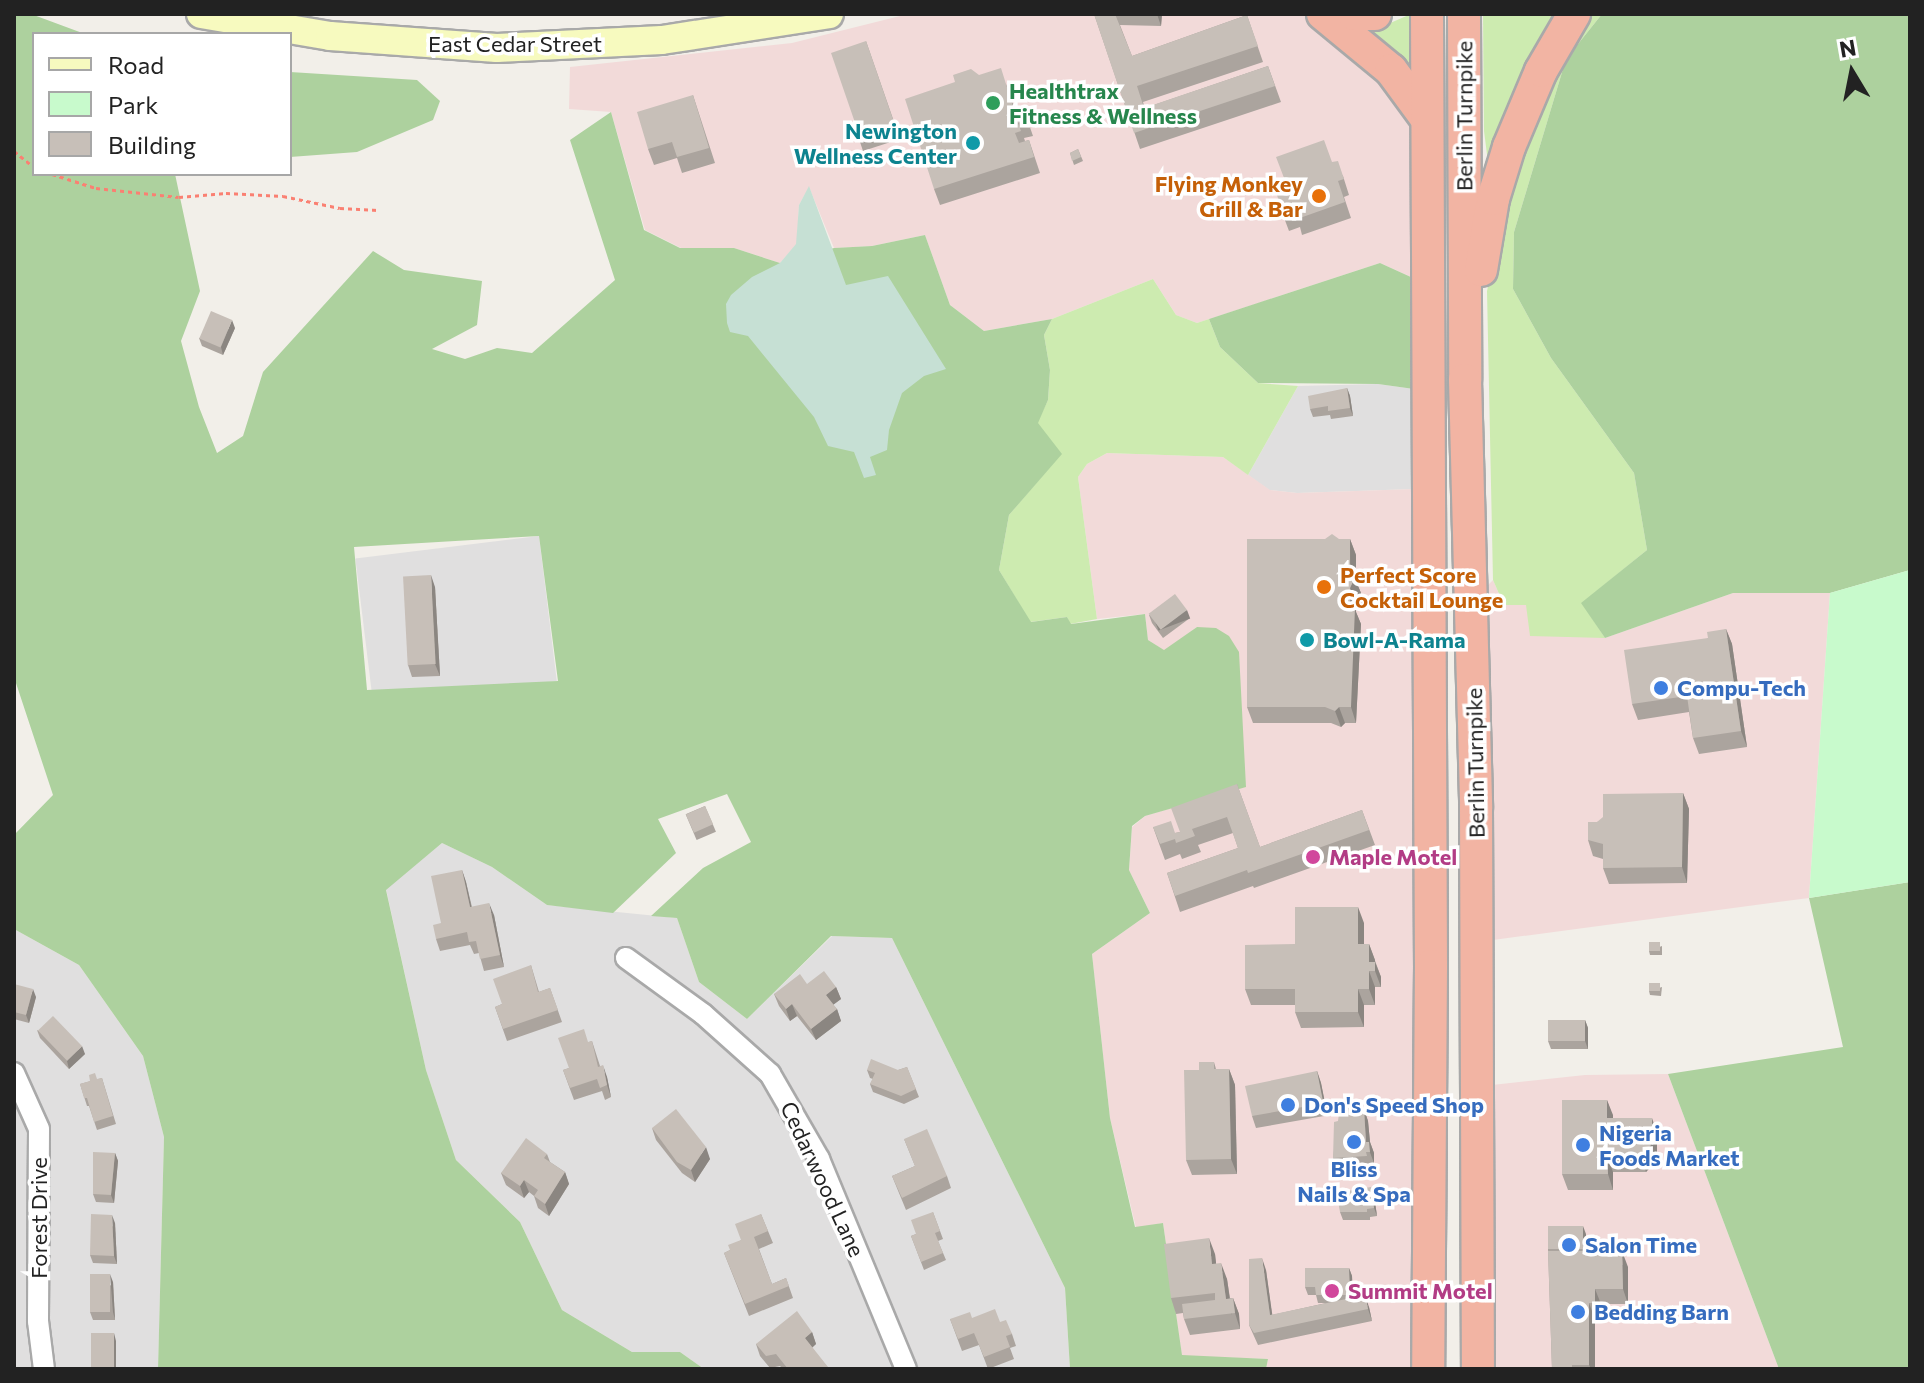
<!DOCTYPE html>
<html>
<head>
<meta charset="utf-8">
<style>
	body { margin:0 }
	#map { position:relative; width:1924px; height:1383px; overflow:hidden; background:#f2efe9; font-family:Commissioner,sans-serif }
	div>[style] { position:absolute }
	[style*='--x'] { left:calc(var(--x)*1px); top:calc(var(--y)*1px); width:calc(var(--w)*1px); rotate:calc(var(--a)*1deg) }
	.residential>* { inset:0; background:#e0dfdf; transform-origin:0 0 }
	.commercial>* { inset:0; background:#f2dad9 }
	.grass>* { inset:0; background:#cdebb0 }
	.forest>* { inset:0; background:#add19e }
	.wetland>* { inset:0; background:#c6e0d4 }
	.park>* { inset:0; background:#c8facc }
	.path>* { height:3px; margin-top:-1.5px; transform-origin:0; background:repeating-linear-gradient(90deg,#fa8072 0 4px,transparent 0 8px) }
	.roads { filter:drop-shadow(2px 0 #a9a9a9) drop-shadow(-2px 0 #a9a9a9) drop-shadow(0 2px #a9a9a9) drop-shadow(0 -2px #a9a9a9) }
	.minor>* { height:20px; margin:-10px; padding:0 10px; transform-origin:10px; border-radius:10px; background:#fff }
	.secondary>* { height:28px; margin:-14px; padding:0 14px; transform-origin:14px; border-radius:14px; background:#f7fabf }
	.trunk>* { height:32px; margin:-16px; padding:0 16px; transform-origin:16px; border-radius:16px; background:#f2b4a3 }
	.wall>* { inset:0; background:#aba49e; transform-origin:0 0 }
	.shaded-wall>* { inset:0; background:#8b8681; transform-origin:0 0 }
	.building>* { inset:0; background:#c7bfb8; transform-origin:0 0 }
	.dots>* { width:22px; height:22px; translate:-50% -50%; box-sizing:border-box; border:4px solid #fff; border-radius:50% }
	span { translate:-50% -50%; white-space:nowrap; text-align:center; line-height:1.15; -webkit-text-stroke:7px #fff; paint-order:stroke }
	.street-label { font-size:22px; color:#222 }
	.leisure-label { font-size:22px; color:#27864d; font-weight:700 }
	.left { translate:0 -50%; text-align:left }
	.culture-label { font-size:22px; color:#0d838f; font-weight:700 }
	.right { translate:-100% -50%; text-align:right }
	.food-label { font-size:22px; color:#c56008; font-weight:700 }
	.shop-label { font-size:22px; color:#366cbe; font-weight:700 }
	.hotel-label { font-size:22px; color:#b23c85; font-weight:700 }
	.frame { position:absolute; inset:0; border:16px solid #222; pointer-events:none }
	.legend { position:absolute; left:32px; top:32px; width:260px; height:144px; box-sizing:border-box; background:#fff; border:2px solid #a7a7a7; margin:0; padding:10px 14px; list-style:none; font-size:24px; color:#222 }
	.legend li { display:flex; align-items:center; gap:16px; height:40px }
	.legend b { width:40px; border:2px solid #a7a7a7 }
	.north { position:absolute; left:1812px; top:32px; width:80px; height:80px; -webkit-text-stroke:6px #fff; paint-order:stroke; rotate:350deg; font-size:22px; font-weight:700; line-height:32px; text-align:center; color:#222 }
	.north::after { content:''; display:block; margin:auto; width:28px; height:36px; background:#222; clip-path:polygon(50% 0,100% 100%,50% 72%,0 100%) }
</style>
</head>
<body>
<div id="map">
	<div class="residential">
		<div style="clip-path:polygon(1378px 384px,1414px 389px,1415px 489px,1297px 493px,1269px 490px,1248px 475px,1298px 386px)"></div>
		<div style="left:539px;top:536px;width:146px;height:185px;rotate:83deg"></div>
		<div style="clip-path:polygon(442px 843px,492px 867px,547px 905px,677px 918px,699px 982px,747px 1019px,832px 936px,892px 938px,1065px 1288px,1070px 1369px,704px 1369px,680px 1352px,632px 1352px,562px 1310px,520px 1222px,456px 1160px,426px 1070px,386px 889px)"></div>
		<div style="clip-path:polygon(14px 929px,79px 965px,143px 1056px,164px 1137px,158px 1369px,14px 1369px)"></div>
	</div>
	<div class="commercial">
		<div style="clip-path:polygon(908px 14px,1313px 14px,1402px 97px,1413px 130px,1413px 278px,1380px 263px,1197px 323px,1176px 315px,1153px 279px,1052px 319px,984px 331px,950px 305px,925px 235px,872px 246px,834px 248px,809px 187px,799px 205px,797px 244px,780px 263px,734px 248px,681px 248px,645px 230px,611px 112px,569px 109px,570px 67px,792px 43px)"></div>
		<div style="clip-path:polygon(1107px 453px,1223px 457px,1270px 490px,1297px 493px,1415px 489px,1415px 1369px,1266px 1369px,1268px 1359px,1182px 1356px,1163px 1223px,1136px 1228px,1110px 1118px,1092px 954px,1150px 913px,1129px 870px,1132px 827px,1145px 816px,1246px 786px,1197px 627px,1165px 651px,1148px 640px,1145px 614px,1097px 619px,1078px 477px,1087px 464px)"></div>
		<div style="clip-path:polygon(1493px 580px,1504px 605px,1526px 605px,1605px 638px,1733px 593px,1830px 593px,1809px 898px,1493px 940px,1487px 586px)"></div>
		<div style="clip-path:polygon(1668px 1074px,1779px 1369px,1489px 1369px,1492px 1085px,1585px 1075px)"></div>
	</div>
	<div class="grass">
		<div style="clip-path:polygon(1411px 14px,1412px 77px,1347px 19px,1381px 27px)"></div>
		<div style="clip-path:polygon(1483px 14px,1565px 14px,1488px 162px,1484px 131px)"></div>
		<div style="clip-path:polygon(1590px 14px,1602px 14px,1566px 59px,1514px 232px,1513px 289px,1551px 358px,1634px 473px,1647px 550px,1582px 603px,1605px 638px,1530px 636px,1526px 605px,1504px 605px,1493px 580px,1487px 291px,1514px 171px,1564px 57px)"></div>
		<div style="clip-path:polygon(1153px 279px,1176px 315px,1197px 323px,1209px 319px,1220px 347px,1258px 383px,1298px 386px,1248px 475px,1223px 457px,1107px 453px,1087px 464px,1078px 477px,1097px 619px,1070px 624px,1067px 617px,1030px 622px,999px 570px,1009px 515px,1061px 454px,1037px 423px,1048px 400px,1050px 370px,1044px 335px,1052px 319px)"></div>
	</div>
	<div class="forest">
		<div style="clip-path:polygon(evenodd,14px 14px,31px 14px,85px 34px,34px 34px,34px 174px,175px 174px,200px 291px,181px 341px,199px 407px,217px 453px,243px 436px,263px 372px,373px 251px,404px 270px,482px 281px,477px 325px,432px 349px,465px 359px,497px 348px,532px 353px,615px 280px,570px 140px,611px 112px,644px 230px,680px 248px,734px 248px,780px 263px,834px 248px,872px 246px,925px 235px,950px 305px,984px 331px,1052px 319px,1044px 335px,1050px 370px,1048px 400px,1038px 423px,1062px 454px,1009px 515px,999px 570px,1031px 622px,1067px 617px,1071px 624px,1145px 614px,1148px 640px,1164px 650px,1197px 627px,1216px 628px,1229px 636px,1239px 652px,1246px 787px,1145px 816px,1132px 826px,1129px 870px,1150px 913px,1092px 954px,1110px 1118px,1135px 1227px,1163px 1223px,1182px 1355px,1268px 1359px,1266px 1369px,1070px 1369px,1065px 1288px,892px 938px,831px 936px,747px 1019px,699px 982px,677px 918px,651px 916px,703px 868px,751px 842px,727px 794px,658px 819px,676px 853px,613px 913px,547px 905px,492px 867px,442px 843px,386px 890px,426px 1070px,456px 1160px,520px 1222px,562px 1310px,632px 1352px,680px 1352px,704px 1369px,158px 1369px,164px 1137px,143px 1056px,79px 965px,14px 929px,14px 835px,53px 795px,14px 677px,14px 14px,539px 536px,558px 681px,367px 690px,354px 547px,539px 536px)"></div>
		<div style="clip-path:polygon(1602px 14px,1910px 14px,1910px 570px,1830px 593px,1733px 593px,1605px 638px,1581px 603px,1647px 550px,1634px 473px,1551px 358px,1513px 289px,1514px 232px,1566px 59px)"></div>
		<div style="clip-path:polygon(290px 72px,417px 80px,440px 101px,433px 120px,357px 152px,290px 157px)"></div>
		<div style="clip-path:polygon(1380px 263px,1413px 278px,1414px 389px,1378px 384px,1258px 383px,1220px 347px,1209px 319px)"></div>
		<div style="clip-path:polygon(1910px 882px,1910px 1369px,1779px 1369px,1668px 1074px,1843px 1047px,1809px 898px)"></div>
	</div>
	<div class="wetland">
		<div style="clip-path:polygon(809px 186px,846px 285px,888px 276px,946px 369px,924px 376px,902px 393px,889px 430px,887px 450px,870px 457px,876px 475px,864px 478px,854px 452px,828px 446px,814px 417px,748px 336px,730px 332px,727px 323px,726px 304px,731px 295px,752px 277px,780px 263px,796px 244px,799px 205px)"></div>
	</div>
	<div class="park">
		<div style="clip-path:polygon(1910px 570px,1910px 882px,1809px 898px,1830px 593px)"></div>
	</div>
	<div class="path">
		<div style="--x:14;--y:151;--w:26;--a:39"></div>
		<div style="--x:52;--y:174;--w:46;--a:17.7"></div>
		<div style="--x:96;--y:188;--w:83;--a:6.2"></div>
		<div style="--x:179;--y:197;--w:47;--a:-4.9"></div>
		<div style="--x:226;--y:193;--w:57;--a:3"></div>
		<div style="--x:283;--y:196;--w:58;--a:11.9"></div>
		<div style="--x:340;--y:208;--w:38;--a:3"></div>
	</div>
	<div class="roads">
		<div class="minor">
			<div style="--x:626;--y:958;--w:95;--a:36"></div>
			<div style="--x:703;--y:1014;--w:90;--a:41.8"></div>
			<div style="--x:770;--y:1074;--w:98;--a:60"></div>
			<div style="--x:819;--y:1159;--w:227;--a:67.5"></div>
			<div style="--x:14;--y:1073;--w:61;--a:65.9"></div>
			<div style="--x:39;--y:1129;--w:192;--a:90.3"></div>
			<div style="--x:38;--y:1321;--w:48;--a:82.9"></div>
		</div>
		<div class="secondary">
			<div style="--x:201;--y:14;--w:131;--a:9.7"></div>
			<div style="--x:330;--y:36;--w:167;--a:4.1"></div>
			<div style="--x:497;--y:48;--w:165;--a:-2.8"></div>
			<div style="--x:662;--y:40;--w:169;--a:-8.8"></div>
		</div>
		<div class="trunk">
			<div style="--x:1323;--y:14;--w:88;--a:39.5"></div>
			<div style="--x:1391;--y:70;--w:61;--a:53.7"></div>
			<div style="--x:1354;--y:14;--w:21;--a:0"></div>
			<div style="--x:1427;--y:14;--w:952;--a:89.76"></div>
			<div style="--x:1431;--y:966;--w:403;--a:90.4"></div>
			<div style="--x:1464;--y:14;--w:366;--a:89.8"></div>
			<div style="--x:1465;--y:380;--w:428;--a:88.5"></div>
			<div style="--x:1476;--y:808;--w:561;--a:89.8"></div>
			<div style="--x:1481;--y:270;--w:72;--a:-80.4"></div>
			<div style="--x:1493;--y:199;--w:54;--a:-72.9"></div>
			<div style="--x:1509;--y:147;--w:82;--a:-67.2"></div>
			<div style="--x:1541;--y:71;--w:66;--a:-59.9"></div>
		</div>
	</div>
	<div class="wall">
		<div style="clip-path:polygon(1094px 14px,1162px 14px,1161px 26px,1120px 25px,1132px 56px,1247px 15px,1263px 62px,1143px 102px,1145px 108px,1268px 66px,1281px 102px,1140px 149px)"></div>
		<div style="clip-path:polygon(866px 41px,900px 139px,863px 151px,859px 139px)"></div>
		<div style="clip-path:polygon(979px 75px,1006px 84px,1016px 112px,1024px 110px,1033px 136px,1024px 138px,1025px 141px,1029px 140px,1040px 173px,940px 205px,934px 189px)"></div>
		<div style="clip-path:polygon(693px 95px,715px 163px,682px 173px,677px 158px,654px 165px,648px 149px)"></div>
		<div style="clip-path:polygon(1078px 149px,1083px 161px,1074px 165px,1070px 153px)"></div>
		<div style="clip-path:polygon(1332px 162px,1343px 176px,1349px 195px,1344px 197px,1351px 218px,1302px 235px,1300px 227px,1289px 231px,1283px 215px,1289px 191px)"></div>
		<div style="clip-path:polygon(235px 328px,223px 355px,202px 346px,199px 338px)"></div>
		<div style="clip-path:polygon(1347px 388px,1350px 396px,1353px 416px,1331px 419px,1330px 415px,1313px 417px,1310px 409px)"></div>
		<div style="clip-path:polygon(1339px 539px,1350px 539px,1356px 555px,1356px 581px,1361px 593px,1356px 604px,1356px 612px,1361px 624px,1356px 723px,1345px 723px,1341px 727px,1331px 723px,1253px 723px,1247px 707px)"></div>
		<div style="clip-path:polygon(435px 587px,440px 676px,412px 677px,408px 665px)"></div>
		<div style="clip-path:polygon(1149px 615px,1190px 618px,1163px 638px,1152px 623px)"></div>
		<div style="clip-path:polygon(1726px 629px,1732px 644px,1747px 747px,1699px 754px,1693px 738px,1689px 712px,1638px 720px,1632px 704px,1708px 638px)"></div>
		<div style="clip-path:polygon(1237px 784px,1260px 847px,1362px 810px,1375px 845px,1254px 888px,1253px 886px,1180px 912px,1167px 873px,1238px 848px,1233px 833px,1198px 845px,1201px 852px,1182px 859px,1180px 854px,1165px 860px,1153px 827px,1175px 833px,1180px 832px)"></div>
		<div style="clip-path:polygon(1683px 793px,1689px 809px,1687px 883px,1609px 884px,1603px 868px,1603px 859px,1593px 856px,1588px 840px,1597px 822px)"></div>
		<div style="left:705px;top:806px;width:28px;height:21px;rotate:67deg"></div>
		<div style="clip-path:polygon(462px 870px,466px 882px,472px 907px,494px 915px,504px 967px,484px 971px,479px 953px,474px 954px,470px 945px,440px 951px,436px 939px)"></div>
		<div style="clip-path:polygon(1364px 923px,1364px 944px,1369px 944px,1381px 977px,1381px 987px,1375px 987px,1375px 1005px,1364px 1005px,1364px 1027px,1301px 1028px,1295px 1012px,1295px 1005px,1251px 1005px,1245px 989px,1295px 944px)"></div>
		<div style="clip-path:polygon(1662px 946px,1662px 955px,1650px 955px,1649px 951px)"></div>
		<div style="clip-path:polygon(531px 965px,539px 992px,550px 988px,562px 1022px,507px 1041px,495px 1007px,502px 1004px)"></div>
		<div style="clip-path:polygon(14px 984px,36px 997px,29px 1023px,14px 1019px)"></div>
		<div style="clip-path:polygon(807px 984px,836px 987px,841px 999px,833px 1005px,837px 1009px,841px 1021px,816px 1040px,797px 1016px,790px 1021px,779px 1006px,774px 994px)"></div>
		<div style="clip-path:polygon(1662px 987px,1661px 996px,1650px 995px,1649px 991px)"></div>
		<div style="clip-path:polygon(1585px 1020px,1588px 1028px,1588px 1049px,1551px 1049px,1548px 1041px)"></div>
		<div style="clip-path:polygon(37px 1030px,85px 1054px,69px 1069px,40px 1038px)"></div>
		<div style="clip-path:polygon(592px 1041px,600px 1066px,607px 1077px,611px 1097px,605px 1100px,602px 1091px,574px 1100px,563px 1070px,569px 1068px,589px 1042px)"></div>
		<div style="clip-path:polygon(1214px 1062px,1216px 1069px,1229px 1069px,1235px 1085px,1237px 1174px,1192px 1175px,1186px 1160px,1199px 1070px)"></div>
		<div style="clip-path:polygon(907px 1067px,919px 1097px,904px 1104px,873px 1092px,870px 1084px,873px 1079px,870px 1078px,867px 1070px,898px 1070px)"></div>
		<div style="clip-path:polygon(1317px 1071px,1321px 1083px,1327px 1113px,1324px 1116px,1256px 1128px,1252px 1116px)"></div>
		<div style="clip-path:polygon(102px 1078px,116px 1124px,97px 1130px,89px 1106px,87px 1106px,80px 1084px)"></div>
		<div style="clip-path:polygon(1607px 1100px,1613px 1118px,1657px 1133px,1657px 1160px,1646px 1172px,1613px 1172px,1613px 1190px,1568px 1190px,1562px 1174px)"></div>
		<div style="clip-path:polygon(1364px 1109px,1368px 1121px,1370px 1142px,1374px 1153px,1374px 1163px,1371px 1164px,1371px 1168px,1337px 1170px,1333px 1158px,1338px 1121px)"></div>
		<div style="clip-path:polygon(652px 1128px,710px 1159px,695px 1182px,682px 1173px,656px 1140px)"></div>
		<div style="clip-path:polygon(904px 1139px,947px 1176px,951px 1188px,906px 1210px,892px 1176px,915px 1166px)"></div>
		<div style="clip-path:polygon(115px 1153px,118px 1161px,114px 1203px,96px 1202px,93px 1194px)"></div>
		<div style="clip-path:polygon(547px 1154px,550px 1162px,565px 1172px,569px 1184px,549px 1216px,538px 1208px,534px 1196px,529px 1192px,524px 1198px,506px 1185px,501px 1173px)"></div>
		<div style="clip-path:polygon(1374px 1195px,1377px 1216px,1370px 1217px,1370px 1220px,1343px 1220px,1340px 1212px)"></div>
		<div style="clip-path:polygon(933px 1212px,943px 1239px,938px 1241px,946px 1260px,924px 1270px,911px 1236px,916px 1234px)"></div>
		<div style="clip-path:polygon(761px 1214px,773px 1243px,759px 1249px,772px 1284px,786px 1278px,793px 1298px,749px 1316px,724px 1253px,730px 1250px,741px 1240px)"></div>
		<div style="clip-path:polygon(115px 1223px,117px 1264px,93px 1263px,90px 1255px)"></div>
		<div style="clip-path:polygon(1586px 1234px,1586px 1251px,1628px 1267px,1628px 1304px,1601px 1304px,1601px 1319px,1595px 1319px,1595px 1369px,1552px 1369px,1548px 1249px)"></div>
		<div style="clip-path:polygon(1215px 1254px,1216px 1264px,1227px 1279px,1230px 1298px,1233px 1298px,1239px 1314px,1240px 1329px,1190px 1335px,1184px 1319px,1183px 1313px,1176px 1314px,1171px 1298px)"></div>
		<div style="clip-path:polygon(1349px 1268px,1352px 1276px,1353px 1297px,1369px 1307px,1372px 1321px,1258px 1345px,1249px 1325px,1266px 1270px,1272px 1315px,1326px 1303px,1318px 1303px,1316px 1295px,1308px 1295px,1305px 1287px)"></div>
		<div style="clip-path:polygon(113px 1282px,115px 1320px,93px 1320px,90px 1312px)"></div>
		<div style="clip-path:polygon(972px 1318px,1000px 1322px,1012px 1334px,1016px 1346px,1010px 1348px,1014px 1359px,988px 1369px,979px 1345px,962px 1351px,950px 1319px)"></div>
		<div style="clip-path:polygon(812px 1332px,816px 1344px,812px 1348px,829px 1369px,783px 1369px,780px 1366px,770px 1368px,760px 1356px,756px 1344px)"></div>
	</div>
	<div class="shaded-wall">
		<div style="clip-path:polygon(1157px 14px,1162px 14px,1161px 26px)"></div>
		<div style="clip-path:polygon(232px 320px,235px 328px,223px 355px,221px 347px)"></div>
		<div style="clip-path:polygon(1347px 388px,1350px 396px,1353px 416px,1350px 408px)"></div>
		<div style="clip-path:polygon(1350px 539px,1356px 555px,1356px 581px,1361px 593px,1356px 604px,1356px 612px,1361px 624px,1356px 723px,1351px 707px)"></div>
		<div style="clip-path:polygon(431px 575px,435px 587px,440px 676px,435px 664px)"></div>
		<div style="left:1187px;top:610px;width:9px;height:34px;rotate:69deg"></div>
		<div style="clip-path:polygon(1726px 629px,1732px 644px,1747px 747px,1741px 731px)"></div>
		<div style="clip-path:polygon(1339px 707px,1345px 723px,1341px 727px,1335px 711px)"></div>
		<div style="clip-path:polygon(1683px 793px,1689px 809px,1687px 883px,1682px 867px)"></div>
		<div style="clip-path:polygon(462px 870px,466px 882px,474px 919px,470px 907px)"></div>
		<div style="clip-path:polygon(489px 903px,494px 915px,504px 967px,500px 955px)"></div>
		<div style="clip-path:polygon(1358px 907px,1364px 923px,1364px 960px,1358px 944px)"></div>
		<div style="clip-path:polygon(1369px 944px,1375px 960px,1375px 971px,1369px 962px)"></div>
		<div style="clip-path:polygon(1375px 962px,1381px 977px,1381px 987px,1375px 971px)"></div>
		<div style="clip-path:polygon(1369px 971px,1375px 987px,1375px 1005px,1369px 989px)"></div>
		<div style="clip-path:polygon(836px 987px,841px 999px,830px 1007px,826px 995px)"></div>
		<div style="clip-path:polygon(33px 989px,36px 997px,29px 1023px,26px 1015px)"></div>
		<div style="clip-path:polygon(1358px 989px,1364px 1005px,1364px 1027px,1358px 1012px)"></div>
		<div style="clip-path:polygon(792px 1004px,797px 1016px,790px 1021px,786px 1009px)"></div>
		<div style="clip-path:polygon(837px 1009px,841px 1021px,816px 1040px,811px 1029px)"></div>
		<div style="clip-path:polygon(1585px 1020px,1588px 1028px,1588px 1049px,1585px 1041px)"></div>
		<div style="clip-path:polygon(82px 1046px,85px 1054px,69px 1069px,67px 1061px)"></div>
		<div style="clip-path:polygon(603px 1065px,607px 1077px,611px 1097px,607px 1085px)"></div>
		<div style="clip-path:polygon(1229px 1069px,1235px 1085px,1237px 1174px,1231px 1159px)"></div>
		<div style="clip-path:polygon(1317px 1071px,1321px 1083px,1327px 1113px,1324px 1116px,1320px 1104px)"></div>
		<div style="clip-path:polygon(1607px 1100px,1613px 1115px,1613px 1134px,1607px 1118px)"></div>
		<div style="clip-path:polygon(1364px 1109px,1368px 1121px,1370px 1142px,1374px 1153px,1374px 1163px,1366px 1142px)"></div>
		<div style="clip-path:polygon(1652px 1118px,1657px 1133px,1657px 1160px,1646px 1172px,1641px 1156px)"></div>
		<div style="clip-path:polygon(706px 1147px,710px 1159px,695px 1182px,691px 1170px)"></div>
		<div style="clip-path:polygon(115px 1153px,118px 1161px,114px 1203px,111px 1195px)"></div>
		<div style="clip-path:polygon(1607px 1156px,1613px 1172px,1613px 1190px,1608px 1174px)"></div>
		<div style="clip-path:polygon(565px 1172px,569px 1184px,549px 1216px,545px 1204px)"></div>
		<div style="clip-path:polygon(524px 1180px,529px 1192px,524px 1198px,520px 1186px)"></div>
		<div style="clip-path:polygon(1371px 1187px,1374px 1195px,1377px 1216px,1374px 1208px)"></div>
		<div style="clip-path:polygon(112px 1215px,115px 1223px,117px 1264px,114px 1256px)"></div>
		<div style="clip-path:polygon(1583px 1226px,1586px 1234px,1586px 1256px,1583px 1248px)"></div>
		<div style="clip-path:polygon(1209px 1238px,1215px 1254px,1218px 1280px,1212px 1264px)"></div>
		<div style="clip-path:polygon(1622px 1251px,1628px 1267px,1628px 1304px,1623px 1289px)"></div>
		<div style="clip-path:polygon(1262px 1258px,1266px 1270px,1274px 1327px,1270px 1315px)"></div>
		<div style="clip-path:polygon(1221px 1263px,1227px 1279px,1232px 1315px,1226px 1299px)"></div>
		<div style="clip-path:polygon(1349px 1268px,1352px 1276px,1353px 1303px,1350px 1295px)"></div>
		<div style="clip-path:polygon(110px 1274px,113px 1282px,115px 1320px,113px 1312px)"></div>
		<div style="clip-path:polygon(1595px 1289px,1601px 1304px,1601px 1319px,1595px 1303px)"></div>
		<div style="clip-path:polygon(1365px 1295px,1369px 1307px,1372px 1321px,1368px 1309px)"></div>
		<div style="clip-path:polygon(1233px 1298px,1239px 1314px,1240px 1329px,1235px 1313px)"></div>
		<div style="clip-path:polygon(1589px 1303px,1595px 1319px,1595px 1369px,1591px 1369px,1589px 1365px)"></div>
		<div style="clip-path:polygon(812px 1332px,816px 1344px,809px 1350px,805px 1338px)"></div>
		<div style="clip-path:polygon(114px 1333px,116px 1341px,116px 1369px,113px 1369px)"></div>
	</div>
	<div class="building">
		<div style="clip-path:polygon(1094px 14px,1115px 14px,1132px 56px,1247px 15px,1258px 46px,1137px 86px,1144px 108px,1268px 66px,1275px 86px,1134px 133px)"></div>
		<div style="left:866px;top:41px;width:92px;height:37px;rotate:71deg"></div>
		<div style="clip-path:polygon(1001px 68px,1015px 113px,1024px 110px,1028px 120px,1018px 123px,1021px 131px,1015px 133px,1019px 143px,1029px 140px,1034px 157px,934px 189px,905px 99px,955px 82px,953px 75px,971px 69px,979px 75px)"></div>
		<div style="clip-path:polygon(693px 95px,709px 148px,677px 157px,672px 142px,648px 149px,637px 112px)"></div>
		<div style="clip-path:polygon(1324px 140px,1332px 162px,1338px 161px,1344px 179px,1338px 181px,1345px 202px,1297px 219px,1294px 211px,1283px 215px,1277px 195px,1289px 191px,1276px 157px)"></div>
		<div style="clip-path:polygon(1078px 149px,1081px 157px,1072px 161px,1070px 153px)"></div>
		<div style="left:211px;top:311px;width:23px;height:30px;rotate:23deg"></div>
		<div style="clip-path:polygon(1347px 388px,1350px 408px,1328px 411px,1328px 406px,1310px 409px,1308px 396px)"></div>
		<div style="clip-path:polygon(1332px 534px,1339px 539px,1350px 539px,1350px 573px,1355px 578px,1350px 588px,1350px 604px,1355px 608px,1351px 707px,1339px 707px,1335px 711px,1325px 707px,1247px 707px,1247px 539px,1325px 539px)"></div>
		<div style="left:431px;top:575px;width:89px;height:28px;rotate:87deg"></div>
		<div style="left:1175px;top:594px;width:20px;height:33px;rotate:53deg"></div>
		<div style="clip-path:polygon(1726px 629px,1741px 731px,1693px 738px,1687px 696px,1632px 704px,1624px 650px,1708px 638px,1707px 632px)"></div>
		<div style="clip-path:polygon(1237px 784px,1260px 847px,1362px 810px,1369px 830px,1248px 873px,1247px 870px,1175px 896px,1167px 873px,1238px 848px,1227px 817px,1192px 829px,1195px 836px,1176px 843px,1175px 839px,1160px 844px,1153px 827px,1171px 821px,1175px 833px,1180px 832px,1171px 808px)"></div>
		<div style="clip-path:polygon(1683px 793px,1682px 867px,1603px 868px,1603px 844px,1588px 840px,1588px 822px,1597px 822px,1603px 817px,1603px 794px)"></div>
		<div style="left:705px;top:806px;width:20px;height:21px;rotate:66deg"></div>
		<div style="clip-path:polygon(462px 870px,470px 907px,489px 903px,500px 955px,480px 959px,476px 941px,469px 942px,467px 932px,436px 939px,433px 925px,441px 923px,431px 876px)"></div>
		<div style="clip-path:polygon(1295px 907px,1358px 907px,1358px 944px,1369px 944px,1369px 962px,1375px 962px,1375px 971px,1369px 971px,1369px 989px,1358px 989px,1358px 1012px,1295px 1012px,1295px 989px,1245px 989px,1245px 945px,1295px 944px)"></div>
		<div style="left:1660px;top:942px;width:9px;height:11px;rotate:90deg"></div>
		<div style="clip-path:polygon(531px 965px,538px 992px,550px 988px,558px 1010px,503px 1029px,495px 1007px,502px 1004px,493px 979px)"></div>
		<div style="clip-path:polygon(824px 971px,836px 987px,826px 995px,837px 1009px,811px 1029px,792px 1004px,786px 1009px,774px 994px,800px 974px,807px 984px)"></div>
		<div style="left:1649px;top:983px;width:11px;height:8px"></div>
		<div style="clip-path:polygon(14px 984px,33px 989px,26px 1015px,14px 1012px)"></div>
		<div style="left:53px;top:1016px;width:42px;height:21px;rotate:46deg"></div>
		<div style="left:1548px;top:1020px;width:37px;height:21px"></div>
		<div style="clip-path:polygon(584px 1029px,588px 1042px,592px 1041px,598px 1067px,603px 1065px,607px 1085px,600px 1088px,597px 1079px,570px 1088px,563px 1070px,569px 1068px,558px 1038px)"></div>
		<div style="clip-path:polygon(871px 1059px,898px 1070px,907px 1067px,916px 1089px,901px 1096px,870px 1084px,875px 1073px,867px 1070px)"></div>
		<div style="clip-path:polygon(1199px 1062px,1214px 1062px,1214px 1069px,1229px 1069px,1231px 1159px,1186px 1160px,1184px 1070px,1199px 1070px)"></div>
		<div style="clip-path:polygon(1317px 1071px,1323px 1101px,1320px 1104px,1252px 1116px,1245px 1086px)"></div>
		<div style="clip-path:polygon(95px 1073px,97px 1079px,102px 1078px,113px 1116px,94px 1122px,87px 1098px,84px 1098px,80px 1084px,90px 1081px,89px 1075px)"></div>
		<div style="clip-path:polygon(1562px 1100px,1607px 1100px,1607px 1118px,1652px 1118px,1652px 1144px,1641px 1156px,1607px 1156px,1608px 1174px,1562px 1174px)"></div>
		<div style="clip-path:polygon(1340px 1107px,1364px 1109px,1366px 1142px,1369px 1142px,1370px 1152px,1366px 1152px,1367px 1156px,1333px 1158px,1334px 1122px,1338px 1121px)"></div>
		<div style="clip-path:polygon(676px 1109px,706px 1147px,691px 1170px,677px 1162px,652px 1128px)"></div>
		<div style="clip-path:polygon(927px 1129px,947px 1176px,902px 1198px,892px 1176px,915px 1166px,904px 1139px)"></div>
		<div style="clip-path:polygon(526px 1138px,547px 1154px,544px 1158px,565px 1172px,545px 1204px,534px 1196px,538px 1190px,524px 1180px,520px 1186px,501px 1173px)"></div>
		<div style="clip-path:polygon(93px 1152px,115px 1153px,111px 1195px,93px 1194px)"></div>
		<div style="clip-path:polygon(1371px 1187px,1374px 1208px,1367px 1209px,1367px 1212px,1340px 1212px,1338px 1201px,1348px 1199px,1347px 1191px)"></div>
		<div style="clip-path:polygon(933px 1212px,940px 1231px,935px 1233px,943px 1253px,921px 1262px,911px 1236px,916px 1234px,911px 1220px)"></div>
		<div style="clip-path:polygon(91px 1214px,112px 1215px,114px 1256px,90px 1255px)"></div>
		<div style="clip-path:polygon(761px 1214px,768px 1231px,754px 1237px,772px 1284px,786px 1278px,789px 1286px,745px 1304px,724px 1253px,730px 1250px,728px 1245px,741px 1240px,735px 1224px)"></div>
		<div style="left:1548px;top:1226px;width:35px;height:23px"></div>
		<div style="clip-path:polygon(1209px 1238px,1212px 1264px,1221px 1263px,1226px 1299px,1233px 1298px,1235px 1313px,1184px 1319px,1182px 1304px,1215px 1300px,1215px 1293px,1171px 1298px,1164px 1244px)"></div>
		<div style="clip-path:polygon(1548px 1251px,1622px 1251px,1623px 1289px,1595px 1289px,1595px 1303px,1589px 1303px,1589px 1365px,1572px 1365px,1572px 1369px,1552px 1369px)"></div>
		<div style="clip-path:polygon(1262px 1258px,1270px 1315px,1365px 1295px,1368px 1309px,1254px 1333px,1249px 1325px,1249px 1259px)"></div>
		<div style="clip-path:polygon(1305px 1268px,1349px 1268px,1350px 1295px,1316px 1295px,1315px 1287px,1305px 1287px)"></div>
		<div style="left:90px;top:1274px;width:20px;height:38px"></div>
		<div style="clip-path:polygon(995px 1309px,1000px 1322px,1006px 1320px,1012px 1334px,1006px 1336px,1010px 1347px,984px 1357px,974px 1333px,958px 1339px,950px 1319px,970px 1312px,972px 1318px)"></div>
		<div style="clip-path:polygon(797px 1311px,812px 1332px,805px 1338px,828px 1367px,825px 1369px,788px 1369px,776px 1354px,766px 1356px,756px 1344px)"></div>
		<div style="left:91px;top:1333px;width:23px;height:36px"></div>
	</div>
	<div class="dots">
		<div style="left:993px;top:103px;background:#2e9e5b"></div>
		<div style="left:973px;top:143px;background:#0f9aa8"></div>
		<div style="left:1319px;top:196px;background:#e8710a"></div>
		<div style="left:1324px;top:587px;background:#e8710a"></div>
		<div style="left:1307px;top:640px;background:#0f9aa8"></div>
		<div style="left:1661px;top:688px;background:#3f7fe0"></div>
		<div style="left:1313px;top:857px;background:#d1479c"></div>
		<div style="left:1288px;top:1105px;background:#3f7fe0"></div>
		<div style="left:1354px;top:1142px;background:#3f7fe0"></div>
		<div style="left:1583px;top:1145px;background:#3f7fe0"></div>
		<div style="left:1569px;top:1245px;background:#3f7fe0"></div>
		<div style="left:1332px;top:1291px;background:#d1479c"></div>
		<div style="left:1578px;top:1312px;background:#3f7fe0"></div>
	</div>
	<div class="street-label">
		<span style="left:515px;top:44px">East Cedar Street</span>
		<span style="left:1464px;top:116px;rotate:-90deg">Berlin Turnpike</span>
		<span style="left:1475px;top:763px;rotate:-91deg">Berlin Turnpike</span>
		<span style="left:823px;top:1179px;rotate:65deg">Cedarwood Lane</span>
		<span style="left:39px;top:1218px;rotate:-90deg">Forest Drive</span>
	</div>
	<div class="leisure-label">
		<span class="left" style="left:1009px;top:103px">Healthtrax<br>Fitness &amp; Wellness</span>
	</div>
	<div class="culture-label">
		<span class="right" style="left:957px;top:143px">Newington<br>Wellness Center</span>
		<span class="left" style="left:1323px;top:640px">Bowl-A-Rama</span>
	</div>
	<div class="food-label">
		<span class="right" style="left:1303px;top:196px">Flying Monkey<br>Grill &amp; Bar</span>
		<span class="left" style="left:1340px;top:587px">Perfect Score<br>Cocktail Lounge</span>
	</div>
	<div class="shop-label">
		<span class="left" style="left:1677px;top:688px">Compu-Tech</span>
		<span class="left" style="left:1304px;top:1105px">Don's Speed Shop</span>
		<span class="left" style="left:1599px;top:1145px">Nigeria<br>Foods Market</span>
		<span style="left:1354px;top:1181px">Bliss<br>Nails &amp; Spa</span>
		<span class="left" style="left:1585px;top:1245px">Salon Time</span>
		<span class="left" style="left:1594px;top:1312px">Bedding Barn</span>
	</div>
	<div class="hotel-label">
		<span class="left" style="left:1329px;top:857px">Maple Motel</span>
		<span class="left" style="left:1348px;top:1291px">Summit Motel</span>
	</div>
	<div class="frame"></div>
	<ul class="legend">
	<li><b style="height:10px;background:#f7fabf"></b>Road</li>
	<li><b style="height:22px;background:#c8facc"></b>Park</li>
	<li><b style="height:22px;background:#c7bfb8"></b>Building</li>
	</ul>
	<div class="north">N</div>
</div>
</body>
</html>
